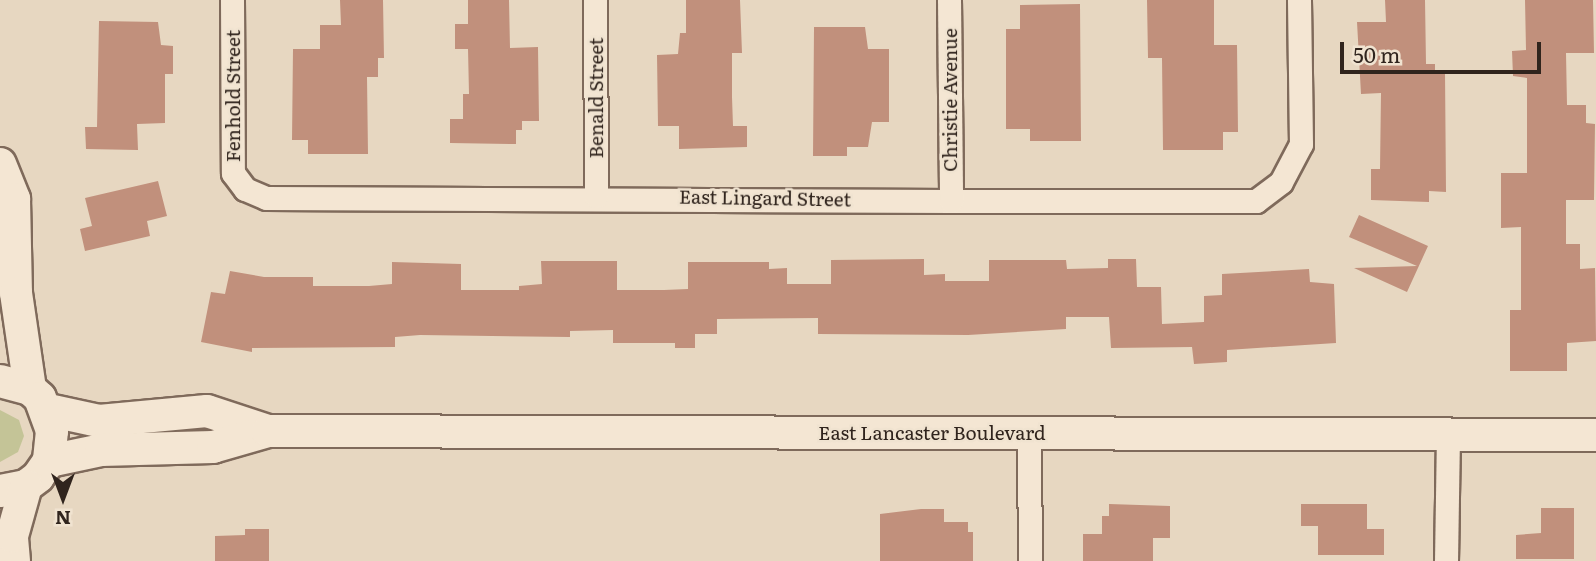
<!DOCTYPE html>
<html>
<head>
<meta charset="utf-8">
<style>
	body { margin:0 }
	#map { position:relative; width:1596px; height:561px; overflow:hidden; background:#e7d7c1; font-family:Literata,serif }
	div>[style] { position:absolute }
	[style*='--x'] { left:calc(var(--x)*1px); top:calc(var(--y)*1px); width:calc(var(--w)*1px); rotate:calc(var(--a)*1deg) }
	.green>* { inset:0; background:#c4c497 }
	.building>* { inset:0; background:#c1907c }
	.roads { filter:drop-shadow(2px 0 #7f6a5b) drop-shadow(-2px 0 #7f6a5b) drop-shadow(0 2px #7f6a5b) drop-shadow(0 -2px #7f6a5b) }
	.street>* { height:23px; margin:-11.5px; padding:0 11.5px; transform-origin:11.5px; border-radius:11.5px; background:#f4e6d3 }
	.secondary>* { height:32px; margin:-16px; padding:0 16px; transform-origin:16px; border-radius:16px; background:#f4e6d3 }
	span { translate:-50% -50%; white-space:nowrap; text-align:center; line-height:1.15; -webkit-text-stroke:5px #f0e3d0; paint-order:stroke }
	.street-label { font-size:19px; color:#30241d }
	.north { position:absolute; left:28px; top:463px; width:70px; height:70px; -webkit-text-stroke:5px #f0e3d0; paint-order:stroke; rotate:180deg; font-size:19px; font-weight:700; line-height:28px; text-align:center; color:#30241d }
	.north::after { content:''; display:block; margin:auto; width:24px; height:32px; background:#30241d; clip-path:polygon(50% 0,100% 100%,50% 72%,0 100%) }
	.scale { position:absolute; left:1340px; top:42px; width:201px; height:32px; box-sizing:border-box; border:4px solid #30241d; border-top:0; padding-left:9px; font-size:21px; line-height:24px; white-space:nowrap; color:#30241d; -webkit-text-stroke:5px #f0e3d0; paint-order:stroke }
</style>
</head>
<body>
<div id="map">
	<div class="green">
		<div style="clip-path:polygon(0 410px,19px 420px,24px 436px,18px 452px,0 462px)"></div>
	</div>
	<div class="building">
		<div style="clip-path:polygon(340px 0,383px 0,384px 58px,378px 58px,378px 77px,367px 77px,368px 154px,308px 154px,308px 140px,292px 140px,293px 49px,320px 49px,320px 25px,341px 25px)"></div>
		<div style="clip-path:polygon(468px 0,509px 0,510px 48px,538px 47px,539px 121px,522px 121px,522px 130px,516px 130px,516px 144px,450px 143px,450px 119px,463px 119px,463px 94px,469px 94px,468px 49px,455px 49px,455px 24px,468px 24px)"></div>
		<div style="clip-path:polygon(686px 0,740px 0,742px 53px,732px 53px,732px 97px,733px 126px,747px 126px,747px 147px,679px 149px,679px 126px,658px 126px,657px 55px,678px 54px,680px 33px,686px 33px)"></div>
		<div style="clip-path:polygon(1147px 0,1214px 0,1214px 45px,1237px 45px,1238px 132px,1223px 132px,1223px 150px,1163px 150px,1162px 58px,1148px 58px)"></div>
		<div style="clip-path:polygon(1385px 0,1425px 0,1426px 64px,1435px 64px,1435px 72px,1445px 72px,1446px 192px,1429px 191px,1429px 202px,1371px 200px,1371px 169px,1380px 169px,1381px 93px,1361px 94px,1357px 22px,1386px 22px)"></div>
		<div style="clip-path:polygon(1525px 0,1593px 0,1594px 53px,1566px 53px,1567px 105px,1586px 105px,1586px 123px,1595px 124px,1594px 200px,1566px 200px,1566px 244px,1580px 244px,1580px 269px,1595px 268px,1596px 341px,1567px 343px,1567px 371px,1510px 371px,1510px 310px,1521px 310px,1521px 227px,1501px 228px,1501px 173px,1527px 173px,1527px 78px,1513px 76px,1512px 51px,1526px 50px)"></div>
		<div style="clip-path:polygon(1080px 4px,1081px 141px,1030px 141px,1030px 129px,1006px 129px,1006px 29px,1020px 29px,1020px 5px)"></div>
		<div style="clip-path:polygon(99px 21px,158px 22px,161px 45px,173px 46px,173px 74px,165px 74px,165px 123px,137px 124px,138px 150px,86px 149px,85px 127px,97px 127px)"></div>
		<div style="clip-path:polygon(814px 27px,865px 27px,868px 49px,889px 49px,889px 122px,872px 122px,868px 147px,847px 147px,847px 156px,813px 156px)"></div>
		<div style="clip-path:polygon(158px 181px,167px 216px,147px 221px,150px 236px,85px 251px,80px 229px,92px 226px,85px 198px)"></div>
		<div style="clip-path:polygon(1359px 215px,1428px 246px,1407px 292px,1354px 268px,1417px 266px,1349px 237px)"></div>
		<div style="clip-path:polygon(924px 259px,924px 275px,945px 274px,945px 281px,989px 281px,989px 260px,1066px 260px,1067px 269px,1108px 268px,1108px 259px,1136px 259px,1137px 287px,1161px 287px,1162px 324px,1204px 322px,1204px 296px,1222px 295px,1222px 274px,1309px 269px,1310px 282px,1334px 284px,1336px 343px,1227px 350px,1227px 362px,1194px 364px,1192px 347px,1111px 348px,1109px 317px,1066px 317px,1066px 329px,968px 335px,818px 334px,818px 318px,717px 319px,717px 334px,695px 334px,695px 348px,675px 348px,675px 343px,613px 343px,613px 330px,570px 331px,570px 337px,420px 335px,395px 337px,395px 347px,252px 348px,252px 352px,201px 342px,211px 292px,225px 294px,230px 271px,264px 277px,313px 277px,313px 286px,369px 286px,392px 284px,392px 262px,461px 264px,461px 290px,519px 290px,519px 286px,542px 284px,541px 261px,617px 261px,617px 290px,664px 290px,688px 289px,688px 262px,769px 262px,769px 269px,787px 268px,787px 284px,831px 284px,831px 260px)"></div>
		<div style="clip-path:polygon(1109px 504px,1170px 506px,1170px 538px,1153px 538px,1153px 561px,1083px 561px,1083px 534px,1102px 534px,1102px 516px,1109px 516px)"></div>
		<div style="clip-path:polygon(1301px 504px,1367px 504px,1367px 529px,1384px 529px,1384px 555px,1318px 555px,1318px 526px,1301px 526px)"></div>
		<div style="clip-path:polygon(1541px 508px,1574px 508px,1574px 559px,1516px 559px,1516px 535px,1541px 533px)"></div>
		<div style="clip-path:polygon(921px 509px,944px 509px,944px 522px,968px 522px,968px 532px,973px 532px,973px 561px,880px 561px,880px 514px)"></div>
		<div style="clip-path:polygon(245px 529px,269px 529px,269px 561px,215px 561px,215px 536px,245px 535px)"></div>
	</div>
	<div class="roads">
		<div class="street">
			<div style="--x:232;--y:0;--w:173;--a:89.7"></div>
			<div style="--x:233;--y:173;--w:20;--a:53"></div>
			<div style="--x:245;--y:189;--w:23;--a:23"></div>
			<div style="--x:266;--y:198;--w:685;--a:0.25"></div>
			<div style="--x:951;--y:201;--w:305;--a:0"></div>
			<div style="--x:1256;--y:201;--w:31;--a:-37"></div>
			<div style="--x:1281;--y:182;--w:43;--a:-62.2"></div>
			<div style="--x:1301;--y:144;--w:144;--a:-90.8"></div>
			<div style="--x:595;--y:0;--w:196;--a:89.7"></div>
			<div style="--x:949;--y:0;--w:201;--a:89.4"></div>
			<div style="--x:1029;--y:433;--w:128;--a:89.6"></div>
			<div style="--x:1446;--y:561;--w:124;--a:-89.1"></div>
		</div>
		<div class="secondary">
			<div style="--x:0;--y:164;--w:38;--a:68"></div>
			<div style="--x:14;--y:199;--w:94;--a:88.8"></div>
			<div style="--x:16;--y:293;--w:97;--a:81.7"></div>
			<div style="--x:0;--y:381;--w:31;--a:15"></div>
			<div style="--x:30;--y:389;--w:13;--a:42"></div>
			<div style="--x:40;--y:398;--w:35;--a:70"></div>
			<div style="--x:52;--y:431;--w:30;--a:96"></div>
			<div style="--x:49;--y:461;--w:19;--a:125"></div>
			<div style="--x:38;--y:477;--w:15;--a:143"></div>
			<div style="--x:26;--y:486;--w:26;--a:169"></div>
			<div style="--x:48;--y:410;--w:52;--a:12.2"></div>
			<div style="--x:99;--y:421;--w:108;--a:-5.3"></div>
			<div style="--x:207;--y:411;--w:64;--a:18.2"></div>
			<div style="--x:49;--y:461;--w:53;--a:-11.9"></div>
			<div style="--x:101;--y:450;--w:112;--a:-1.5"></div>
			<div style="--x:213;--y:447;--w:57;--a:-16.2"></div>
			<div style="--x:268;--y:431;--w:1328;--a:0.17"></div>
			<div style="--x:14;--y:561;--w:25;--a:-95"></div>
			<div style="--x:12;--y:536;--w:52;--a:-74.4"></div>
		</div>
	</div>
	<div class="street-label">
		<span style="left:233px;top:96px;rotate:-90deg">Fenhold Street</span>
		<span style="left:596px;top:98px;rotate:-90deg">Benald Street</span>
		<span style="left:950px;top:100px;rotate:-90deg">Christie Avenue</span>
		<span style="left:765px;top:198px;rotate:1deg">East Lingard Street</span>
		<span style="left:932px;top:433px">East Lancaster Boulevard</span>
	</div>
	<div class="north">N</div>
	<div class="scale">50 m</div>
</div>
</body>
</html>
